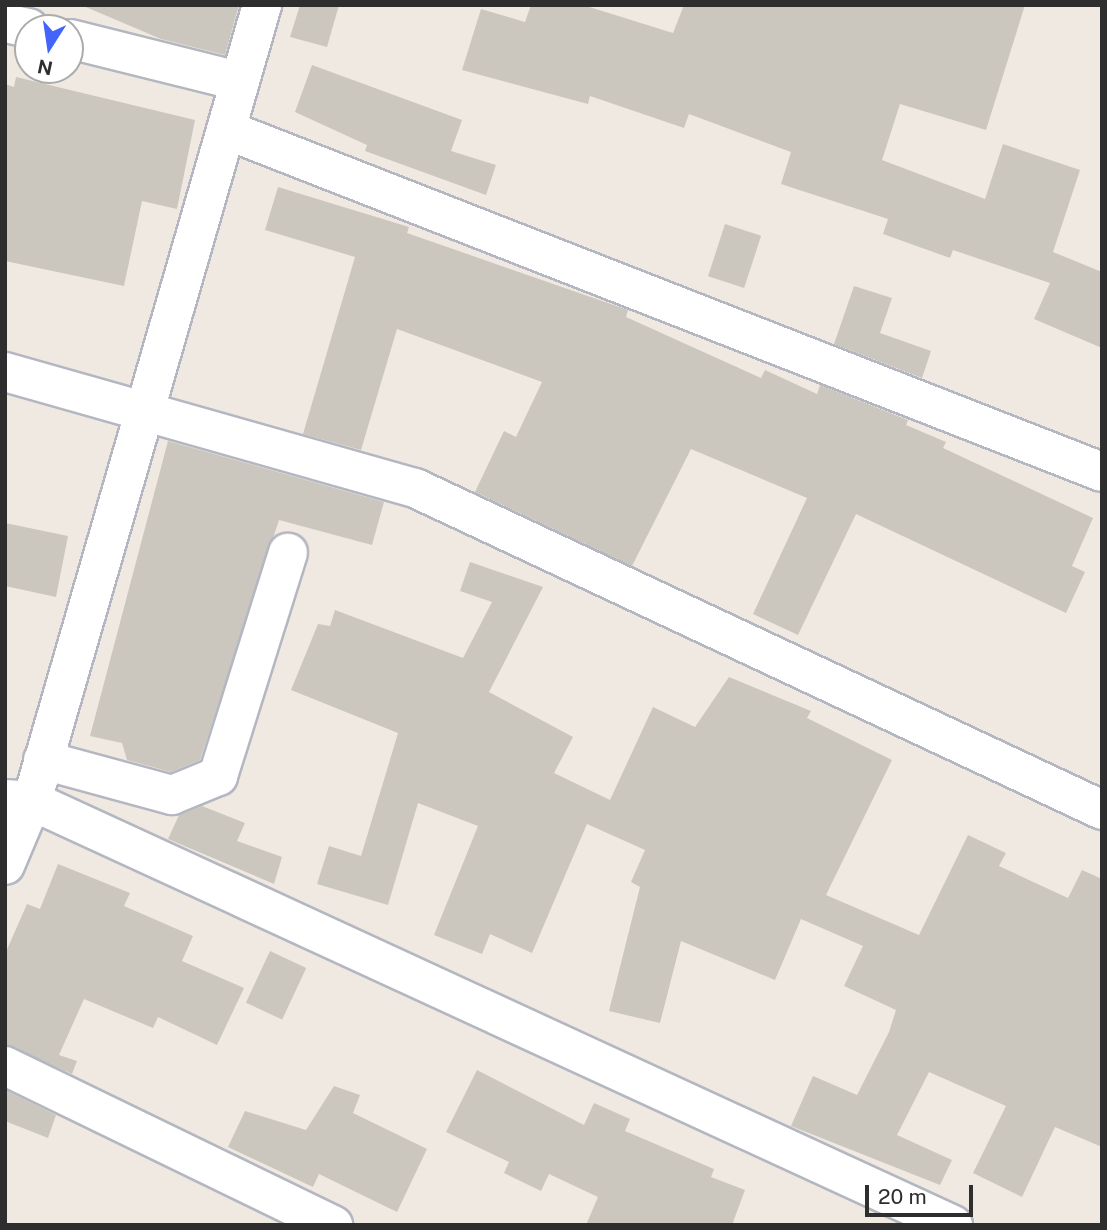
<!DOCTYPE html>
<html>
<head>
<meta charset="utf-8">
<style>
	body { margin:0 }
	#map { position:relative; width:1107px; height:1230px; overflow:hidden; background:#efe9e1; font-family:"Public Sans",sans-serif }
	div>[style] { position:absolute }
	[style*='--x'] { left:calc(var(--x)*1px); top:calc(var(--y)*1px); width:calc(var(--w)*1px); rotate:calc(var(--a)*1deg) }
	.building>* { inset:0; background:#cbc7bf; transform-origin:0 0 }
	.roads { filter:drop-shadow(2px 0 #b4b7c1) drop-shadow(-2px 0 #b4b7c1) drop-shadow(0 2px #b4b7c1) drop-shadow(0 -2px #b4b7c1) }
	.minor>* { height:38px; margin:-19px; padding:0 19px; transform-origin:19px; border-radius:19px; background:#fff }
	span { translate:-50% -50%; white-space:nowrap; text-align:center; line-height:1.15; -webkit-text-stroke:5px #fff; paint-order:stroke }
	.frame { position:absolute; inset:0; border:7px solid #2e2e2e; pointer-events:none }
	.north { position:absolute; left:14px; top:14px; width:70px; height:70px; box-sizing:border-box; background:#fff; border:2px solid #ababab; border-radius:50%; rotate:192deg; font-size:19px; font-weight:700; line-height:28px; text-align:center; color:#2e2e2e }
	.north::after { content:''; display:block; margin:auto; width:24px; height:32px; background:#4264fb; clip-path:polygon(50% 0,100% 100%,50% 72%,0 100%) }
	.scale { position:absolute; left:865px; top:1185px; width:108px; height:32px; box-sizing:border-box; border:4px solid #2e2e2e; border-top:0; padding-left:9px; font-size:21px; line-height:24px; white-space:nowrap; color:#2e2e2e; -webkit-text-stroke:5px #fff; paint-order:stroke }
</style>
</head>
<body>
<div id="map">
	<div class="building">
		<div style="clip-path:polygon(81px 5px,239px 5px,225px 55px,161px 39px)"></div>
		<div style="clip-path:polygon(300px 5px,339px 5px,327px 47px,290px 37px)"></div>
		<div style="clip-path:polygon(531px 5px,583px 5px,673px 33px,684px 5px,1025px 5px,986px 130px,900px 104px,882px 160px,985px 199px,1003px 144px,1080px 170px,1053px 252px,1102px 272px,1102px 348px,1034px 319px,1050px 283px,953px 250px,950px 258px,883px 234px,888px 219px,781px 184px,791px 152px,689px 114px,684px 128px,590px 96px,588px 104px,462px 70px,481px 9px,525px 22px)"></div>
		<div style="clip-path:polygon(312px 65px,462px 120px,451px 151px,496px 165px,486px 195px,365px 151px,367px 145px,295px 112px)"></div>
		<div style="clip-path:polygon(16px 77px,195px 120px,177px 209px,142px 201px,124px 286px,5px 261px,5px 84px,14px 87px)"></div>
		<div style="clip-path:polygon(278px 187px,409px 227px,407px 233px,628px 310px,626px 317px,761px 378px,765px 370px,817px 394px,820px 385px,908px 420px,906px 425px,946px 442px,943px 448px,1093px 518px,1072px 566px,1085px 572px,1066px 613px,856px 514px,798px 635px,753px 614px,807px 498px,691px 449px,632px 566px,475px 492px,504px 431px,516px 437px,542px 382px,397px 329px,361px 450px,303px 434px,355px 257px,265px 230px)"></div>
		<div style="left:725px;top:224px;width:38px;height:55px;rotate:18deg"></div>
		<div style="clip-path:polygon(854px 286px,892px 298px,880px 333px,931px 351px,922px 378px,834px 344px)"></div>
		<div style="clip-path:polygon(168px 441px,384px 502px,372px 545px,279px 520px,200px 760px,171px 772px,127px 760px,122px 743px,90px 736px)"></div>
		<div style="clip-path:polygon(5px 523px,68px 536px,56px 597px,5px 586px)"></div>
		<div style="clip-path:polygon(470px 562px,543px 587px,489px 692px,573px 737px,554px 773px,610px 800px,653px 707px,695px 727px,729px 677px,811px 711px,807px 718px,892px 760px,826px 895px,919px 935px,968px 835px,1006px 853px,999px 866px,1068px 898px,1082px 870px,1102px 879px,1102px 1147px,1055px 1127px,1022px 1197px,973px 1173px,1006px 1106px,929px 1072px,897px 1135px,952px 1160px,940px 1185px,791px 1126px,813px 1076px,857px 1095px,889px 1032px,896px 1010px,844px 986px,863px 946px,801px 919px,775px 980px,681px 941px,660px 1023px,609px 1011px,640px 887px,631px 882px,645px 850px,587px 824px,532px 953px,490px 934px,482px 954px,434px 935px,478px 826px,418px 803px,388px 905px,317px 884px,329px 846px,361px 856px,398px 733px,291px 690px,318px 624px,330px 626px,335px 610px,463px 658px,492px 602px,460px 591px)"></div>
		<div style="clip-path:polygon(202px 806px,245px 823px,237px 841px,282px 857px,274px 884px,168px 839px,179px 815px)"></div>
		<div style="clip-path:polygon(58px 864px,130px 893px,124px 906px,193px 936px,182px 961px,244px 988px,217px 1045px,158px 1017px,153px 1028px,84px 999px,59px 1055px,77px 1061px,72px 1074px,5px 1044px,5px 954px,27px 904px,40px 909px)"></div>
		<div style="left:270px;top:951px;width:40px;height:57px;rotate:25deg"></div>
		<div style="clip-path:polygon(477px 1070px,584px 1125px,594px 1103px,630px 1119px,625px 1131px,714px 1169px,711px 1177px,745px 1190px,732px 1225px,586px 1225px,598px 1197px,549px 1174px,541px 1191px,504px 1173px,509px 1162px,446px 1132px)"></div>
		<div style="clip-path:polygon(334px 1086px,360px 1095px,353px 1113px,427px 1149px,397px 1212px,319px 1174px,313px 1187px,228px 1147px,245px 1111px,306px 1130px)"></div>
		<div style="clip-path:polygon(5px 1090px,56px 1115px,48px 1138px,5px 1121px)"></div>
	</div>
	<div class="roads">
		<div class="minor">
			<div style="--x:5;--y:23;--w:24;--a:12"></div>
			<div style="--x:70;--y:39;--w:174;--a:14"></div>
			<div style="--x:227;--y:130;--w:939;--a:21.35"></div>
			<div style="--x:5;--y:372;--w:426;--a:15.8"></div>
			<div style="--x:415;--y:488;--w:759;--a:25.11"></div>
			<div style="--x:43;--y:760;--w:134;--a:15.2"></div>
			<div style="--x:172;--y:795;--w:50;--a:-22.4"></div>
			<div style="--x:218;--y:776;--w:234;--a:-72.6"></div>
			<div style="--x:5;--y:799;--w:27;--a:4"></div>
			<div style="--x:32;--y:801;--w:1014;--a:24.72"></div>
			<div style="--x:5;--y:865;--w:69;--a:-67.1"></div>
			<div style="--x:32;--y:801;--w:829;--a:-73.88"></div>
			<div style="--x:5;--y:1066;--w:365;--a:25.9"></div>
		</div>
	</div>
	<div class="frame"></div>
	<div class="north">N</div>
	<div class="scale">20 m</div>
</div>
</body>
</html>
